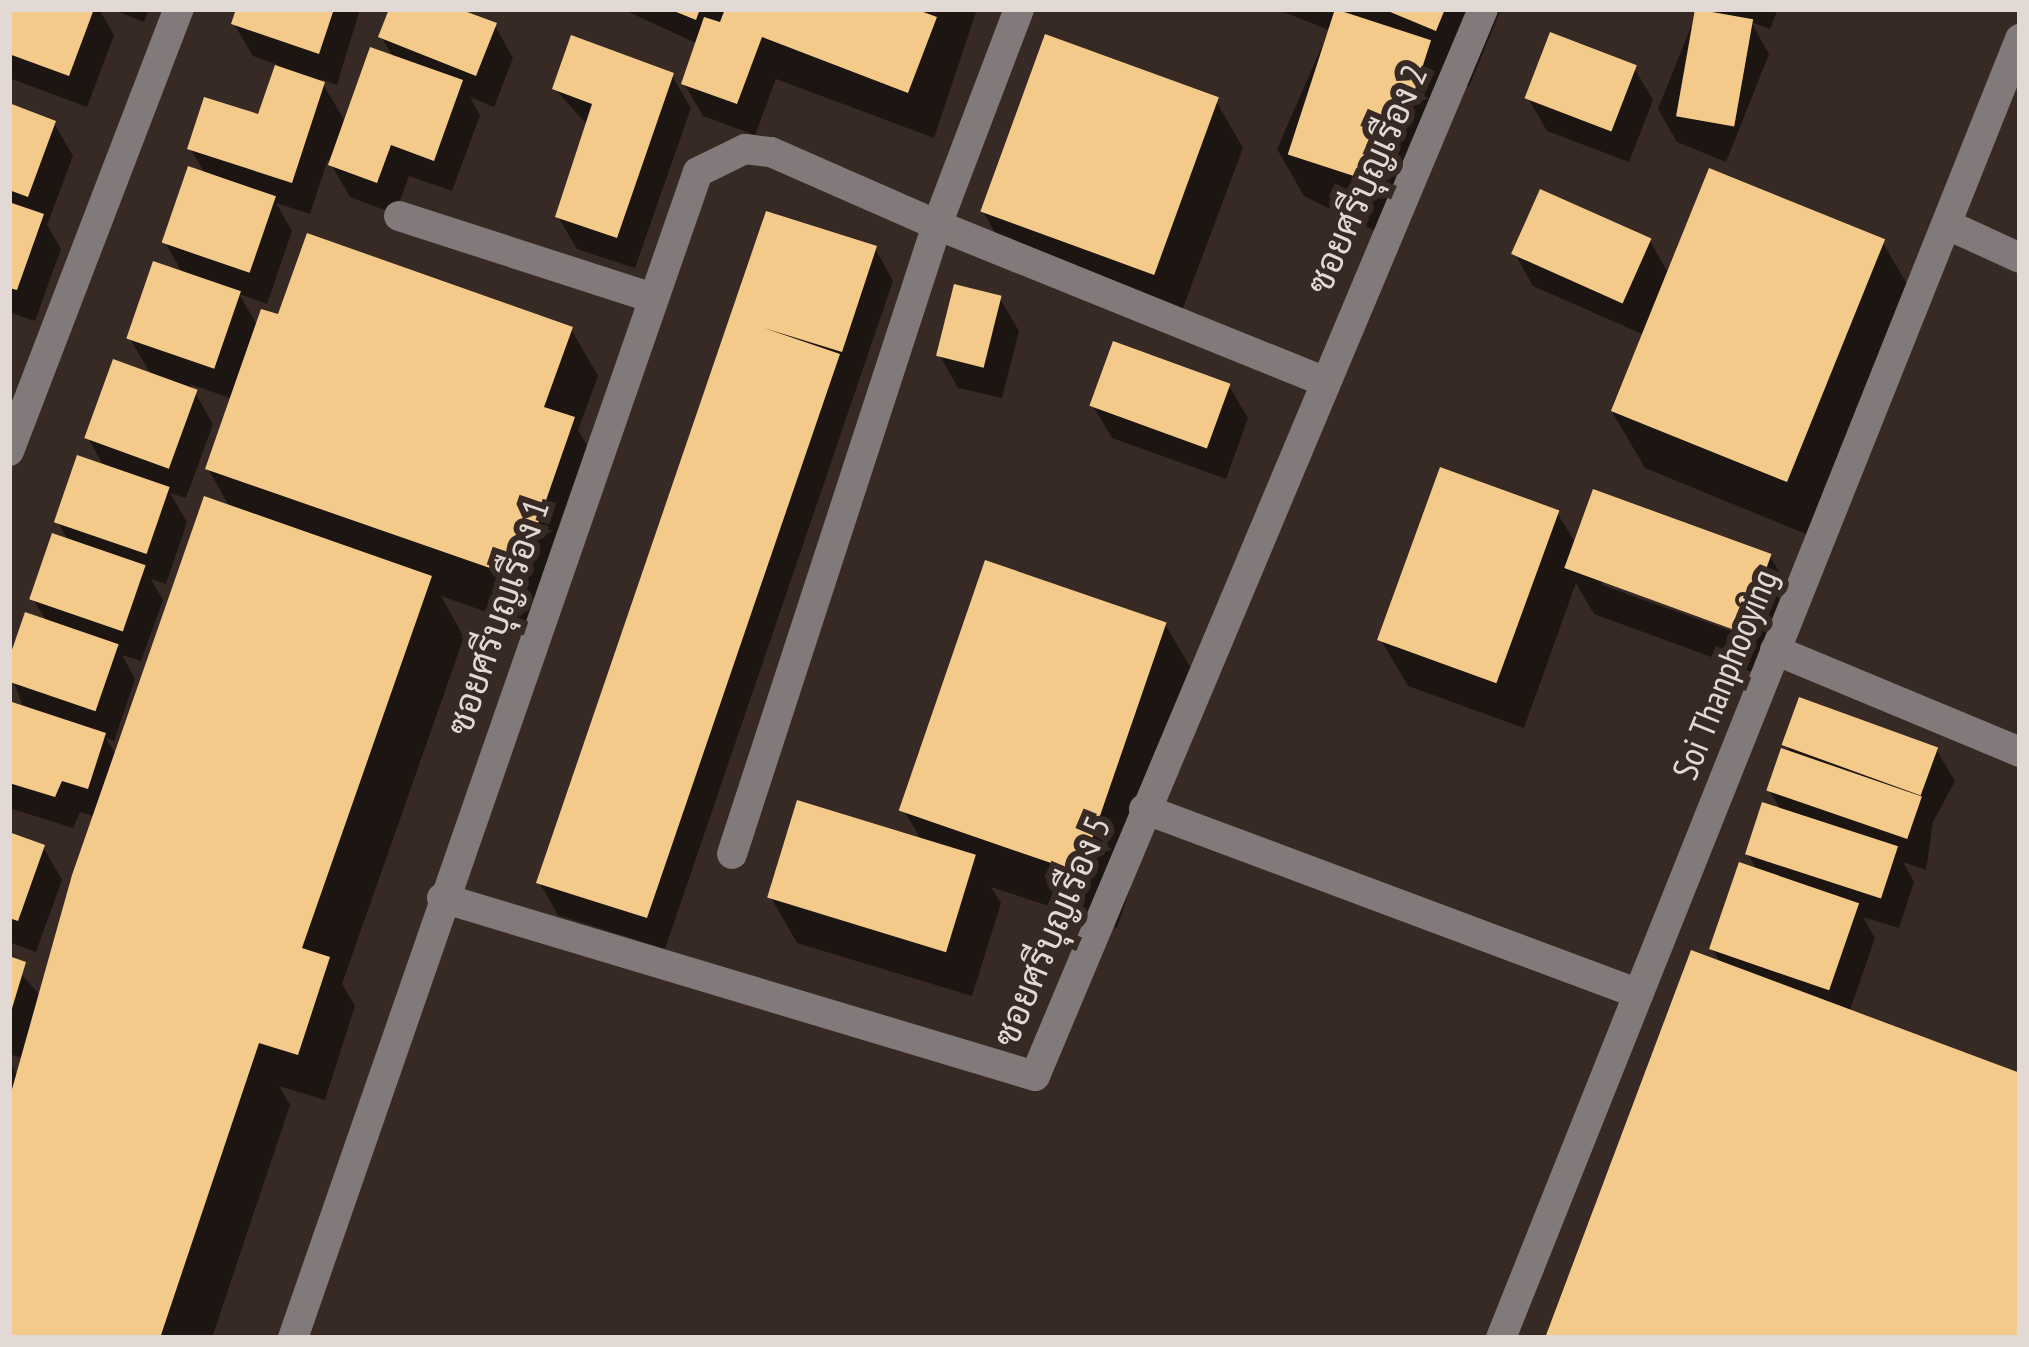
<!DOCTYPE html>
<html>
<head>
<meta charset="utf-8">
<style>
	body { margin:0 }
	#map { position:relative; width:2029px; height:1347px; overflow:hidden; background:#372923; font-family:"PT Sans Narrow",Sarabun,sans-serif }
	div>[style] { position:absolute }
	[style*='--x'] { left:calc(var(--x)*1px); top:calc(var(--y)*1px); width:calc(var(--w)*1px); rotate:calc(var(--a)*1deg) }
	.shadow>* { inset:0; background:#0007 }
	.building>* { inset:0; background:#f4ca8a; transform-origin:0 0 }
	.minor>* { height:30px; margin:-15px; padding:0 15px; transform-origin:15px; border-radius:15px; background:#827a7a }
	span { translate:-50% -50%; white-space:nowrap; text-align:center; line-height:1.15; -webkit-text-stroke:12px #372923; paint-order:stroke }
	.street-label { font-size:36px; color:#e2d9d5 }
	.frame { position:absolute; inset:0; border:12px solid #e2d9d5; pointer-events:none }
</style>
</head>
<body>
<div id="map">
	<div class="shadow">
		<div style="clip-path:polygon(9px 9px,99px 9px,114px 35px,87px 107px,12px 79px)"></div>
		<div style="clip-path:polygon(112px 9px,149px 9px,144px 22px)"></div>
		<div style="clip-path:polygon(evenodd,240px 9px,360px 9px,337px 85px,320px 79px,346px 123px,394px 58px,381px 37px,392px 9px,451px 9px,495px 26px,513px 58px,494px 107px,470px 97px,480px 115px,452px 191px,409px 176px,395px 214px,350px 197px,328px 159px,310px 214px,276px 203px,292px 231px,267px 304px,239px 294px,258px 327px,571px 329px,598px 376px,578px 430px,606px 478px,552px 635px,441px 596px,464px 637px,342px 984px,355px 1006px,325px 1100px,279px 1086px,290px 1105px,212px 1338px,9px 1338px,9px 1061px,19px 1079px,26px 1059px,9px 1054px,9px 960px,45px 1001px,96px 817px,80px 812px,73px 828px,9px 808px,9px 704px,24px 709px,9px 669px,27px 616px,47px 622px,33px 599px,69px 542px,58px 522px,105px 468px,88px 438px,152px 376px,129px 337px,183px 274px,165px 242px,206px 175px,190px 148px,260px 118px,278px 65px,253px 56px,234px 24px,240px 9px,190px 384px,233px 399px,208px 469px,231px 509px,117px 757px,106px 738px,114px 741px,135px 679px,122px 655px,141px 661px,163px 600px,151px 579px,166px 584px,187px 522px,170px 493px,186px 498px,213px 424px,190px 384px)"></div>
		<div style="clip-path:polygon(622px 9px,977px 9px,934px 138px,776px 79px,755px 135px,703px 116px,684px 83px,698px 44px)"></div>
		<div style="clip-path:polygon(1276px 9px,1501px 9px,1469px 87px,1449px 79px,1393px 240px,1304px 196px,1277px 149px,1329px 30px)"></div>
		<div style="clip-path:polygon(1698px 9px,1778px 9px,1770px 29px,1751px 22px,1769px 54px,1726px 162px,1677px 142px,1658px 109px)"></div>
		<div style="clip-path:polygon(1634px 68px,1653px 100px,1629px 162px,1547px 131px,1528px 98px)"></div>
		<div style="clip-path:polygon(672px 76px,691px 108px,635px 268px,577px 249px,558px 217px,588px 126px,555px 89px)"></div>
		<div style="clip-path:polygon(1216px 101px,1243px 148px,1178px 321px,1009px 257px,982px 210px)"></div>
		<div style="clip-path:polygon(9px 106px,54px 123px,73px 156px,47px 225px,61px 249px,35px 321px,9px 312px)"></div>
		<div style="clip-path:polygon(768px 214px,875px 248px,893px 281px,665px 949px,558px 915px,539px 882px)"></div>
		<div style="clip-path:polygon(1650px 241px,1668px 273px,1883px 243px,1917px 301px,1818px 539px,1645px 468px,1611px 410px,1642px 334px,1533px 286px,1515px 254px)"></div>
		<div style="clip-path:polygon(1000px 299px,1019px 331px,1002px 398px,958px 388px,940px 356px)"></div>
		<div style="clip-path:polygon(1229px 386px,1248px 418px,1226px 479px,1112px 438px,1093px 406px)"></div>
		<div style="clip-path:polygon(evenodd,1557px 513px,1576px 544px,1770px 556px,1797px 603px,1769px 678px,1594px 614px,1576px 583px,1524px 728px,1408px 686px,1381px 640px,1557px 513px,1602px 578px,1758px 635px,1756px 640px,1602px 585px,1602px 578px)"></div>
		<div style="clip-path:polygon(1165px 624px,1199px 682px,1117px 928px,991px 887px,1001px 903px,972px 996px,797px 943px,770px 896px,922px 841px,904px 811px)"></div>
		<div style="clip-path:polygon(1786px 744px,1936px 749px,1955px 781px,1933px 822px,1926px 870px,1903px 862px,1914px 882px,1899px 928px,1863px 917px,1875px 938px,1850px 1010px,2020px 1076px,2020px 1338px,1548px 1338px,1722px 965px,1712px 948px,1758px 872px,1748px 854px,1782px 812px,1769px 790px,1792px 756px)"></div>
		<div style="clip-path:polygon(9px 835px,43px 847px,62px 880px,36px 952px,9px 942px)"></div>
	</div>
	<div class="building">
		<div style="clip-path:polygon(9px 9px,94px 9px,69px 76px,9px 54px)"></div>
		<div style="clip-path:polygon(236px 9px,334px 9px,319px 54px,231px 24px)"></div>
		<div style="clip-path:polygon(389px 9px,459px 9px,497px 23px,476px 76px,378px 37px)"></div>
		<div style="clip-path:polygon(669px 9px,700px 9px,696px 20px)"></div>
		<div style="clip-path:polygon(725px 9px,915px 9px,937px 17px,908px 93px,762px 37px,737px 104px,681px 84px,704px 17px,720px 22px)"></div>
		<div style="left:1335px;top:9px;width:101px;height:153px;rotate:18deg"></div>
		<div style="clip-path:polygon(1383px 9px,1445px 9px,1436px 31px)"></div>
		<div style="left:1695px;top:9px;width:59px;height:109px;rotate:10deg"></div>
		<div style="left:1550px;top:32px;width:93px;height:71px;rotate:21deg"></div>
		<div style="left:1045px;top:34px;width:185px;height:189px;rotate:20deg"></div>
		<div style="clip-path:polygon(571px 35px,674px 73px,617px 238px,555px 217px,592px 104px,552px 89px)"></div>
		<div style="clip-path:polygon(370px 47px,463px 80px,434px 161px,391px 145px,377px 183px,328px 165px)"></div>
		<div style="clip-path:polygon(275px 65px,325px 82px,292px 183px,187px 149px,204px 97px,258px 114px)"></div>
		<div style="clip-path:polygon(9px 103px,56px 121px,28px 197px,9px 190px)"></div>
		<div style="left:188px;top:166px;width:93px;height:81px;rotate:19deg"></div>
		<div style="left:1709px;top:168px;width:190px;height:262px;rotate:22deg"></div>
		<div style="left:1540px;top:189px;width:122px;height:71px;rotate:24deg"></div>
		<div style="clip-path:polygon(9px 202px,44px 214px,17px 290px,9px 288px)"></div>
		<div style="clip-path:polygon(766px 211px,877px 246px,842px 352px,764px 328px,840px 354px,647px 918px,536px 883px)"></div>
		<div style="clip-path:polygon(307px 233px,573px 327px,544px 407px,575px 417px,519px 578px,205px 469px,261px 309px,278px 314px)"></div>
		<div style="left:153px;top:261px;width:93px;height:82px;rotate:19deg"></div>
		<div style="left:954px;top:284px;width:49px;height:74px;rotate:14deg"></div>
		<div style="left:1113px;top:341px;width:125px;height:69px;rotate:20deg"></div>
		<div style="left:113px;top:359px;width:90px;height:84px;rotate:20deg"></div>
		<div style="left:77px;top:455px;width:98px;height:71px;rotate:19deg"></div>
		<div style="left:1440px;top:467px;width:127px;height:184px;rotate:20deg"></div>
		<div style="left:1593px;top:489px;width:190px;height:84px;rotate:20deg"></div>
		<div style="clip-path:polygon(204px 496px,432px 576px,302px 948px,330px 957px,298px 1055px,259px 1043px,160px 1338px,9px 1338px,9px 1100px,72px 875px)"></div>
		<div style="left:52px;top:533px;width:99px;height:70px;rotate:19deg"></div>
		<div style="left:985px;top:560px;width:192px;height:265px;rotate:19deg"></div>
		<div style="left:25px;top:612px;width:99px;height:71px;rotate:19deg"></div>
		<div style="left:1799px;top:697px;width:148px;height:51px;rotate:20deg"></div>
		<div style="clip-path:polygon(9px 701px,106px 733px,88px 789px,62px 781px,55px 797px,9px 783px)"></div>
		<div style="left:1781px;top:748px;width:149px;height:45px;rotate:19deg"></div>
		<div style="left:797px;top:800px;width:187px;height:102px;rotate:17deg"></div>
		<div style="left:1762px;top:802px;width:143px;height:55px;rotate:18deg"></div>
		<div style="clip-path:polygon(9px 832px,45px 845px,18px 921px,9px 918px)"></div>
		<div style="left:1739px;top:862px;width:127px;height:92px;rotate:19deg"></div>
		<div style="clip-path:polygon(1691px 950px,2020px 1073px,2020px 1338px,1545px 1338px)"></div>
		<div style="clip-path:polygon(9px 956px,26px 962px,10px 1015px,9px 1014px)"></div>
	</div>
	<div class="minor">
		<div style="--x:399;--y:216;--w:261;--a:17.9"></div>
		<div style="--x:1948;--y:225;--w:79;--a:24.6"></div>
		<div style="--x:9;--y:451;--w:474;--a:-69"></div>
		<div style="--x:1775;--y:650;--w:265;--a:22.6"></div>
		<div style="--x:1144;--y:809;--w:528;--a:20.49"></div>
		<div style="--x:732;--y:854;--w:662;--a:-71.95"></div>
		<div style="--x:937;--y:225;--w:413;--a:22"></div>
		<div style="--x:442;--y:898;--w:619;--a:16.71"></div>
		<div style="--x:1035;--y:1076;--w:1157;--a:-67.22"></div>
		<div style="--x:293;--y:1338;--w:1234;--a:-70.85"></div>
		<div style="--x:698;--y:172;--w:52;--a:-26.1"></div>
		<div style="--x:745;--y:149;--w:26;--a:7"></div>
		<div style="--x:771;--y:152;--w:181;--a:23.7"></div>
		<div style="--x:937;--y:225;--w:231;--a:-69.2"></div>
		<div style="--x:1501;--y:1338;--w:1399;--a:-68.22"></div>
	</div>
	<div class="street-label">
		<span style="left:1366px;top:179px;rotate:-66deg">ซอยศรีบุญเรือง 2</span>
		<span style="left:497px;top:617px;rotate:-71deg">ซอยศรีบุญเรือง 1</span>
		<span style="left:1724px;top:674px;rotate:-68deg">Soi Thanphooying</span>
		<span style="left:1051px;top:931px;rotate:-67deg">ซอยศรีบุญเรือง 5</span>
	</div>
	<div class="frame"></div>
</div>
</body>
</html>
